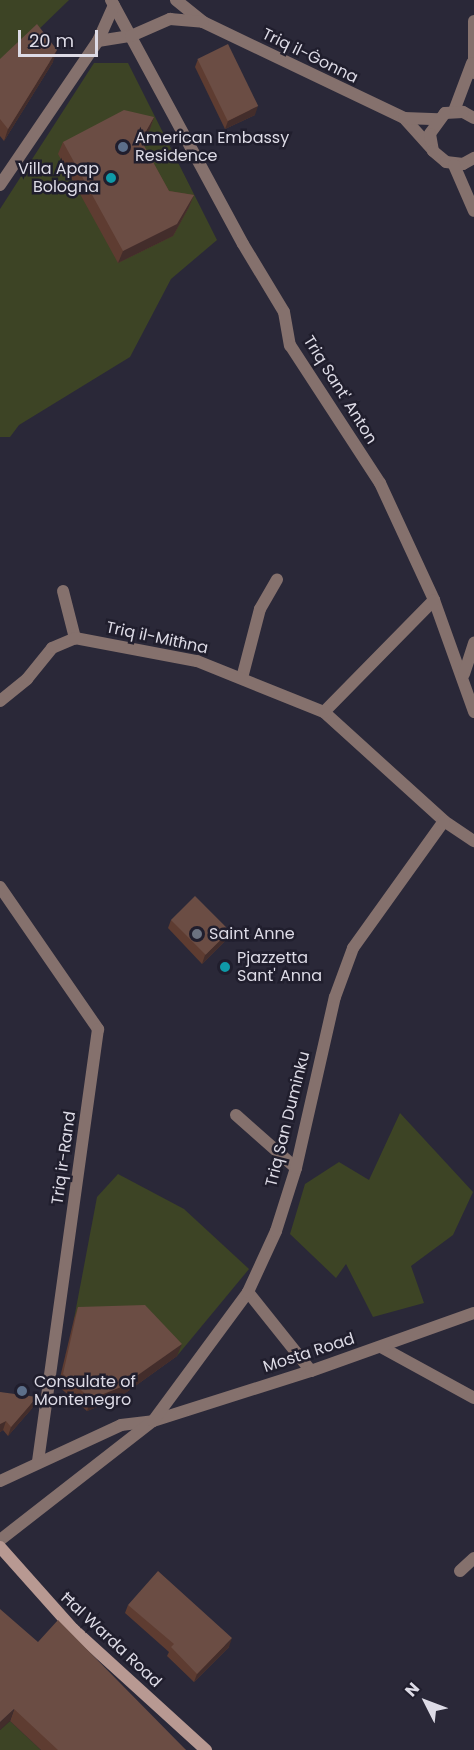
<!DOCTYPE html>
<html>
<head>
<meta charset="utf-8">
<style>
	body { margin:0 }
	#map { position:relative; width:474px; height:1750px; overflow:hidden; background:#2a2838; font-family:Poppins,sans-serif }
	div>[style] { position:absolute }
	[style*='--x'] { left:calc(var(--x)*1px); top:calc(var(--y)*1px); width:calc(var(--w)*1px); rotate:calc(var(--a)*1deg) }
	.green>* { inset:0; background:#3d4425 }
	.lane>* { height:12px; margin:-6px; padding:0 6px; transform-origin:6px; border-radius:6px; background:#85716d }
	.street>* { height:12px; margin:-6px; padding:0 6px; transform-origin:6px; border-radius:6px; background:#85716d }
	.secondary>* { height:12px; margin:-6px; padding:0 6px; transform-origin:6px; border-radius:6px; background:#b89992 }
	.wall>* { inset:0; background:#5e3c31 }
	.shaded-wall>* { inset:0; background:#432d2b }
	.building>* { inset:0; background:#6b4d44; transform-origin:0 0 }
	.dots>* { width:16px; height:16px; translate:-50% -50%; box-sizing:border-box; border:3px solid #201e2d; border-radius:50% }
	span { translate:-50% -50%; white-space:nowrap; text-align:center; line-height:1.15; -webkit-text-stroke:5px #201e2d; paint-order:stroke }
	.street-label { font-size:16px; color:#dddbe6 }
	.poi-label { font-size:16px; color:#dddbe6 }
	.left { translate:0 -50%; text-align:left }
	.right { translate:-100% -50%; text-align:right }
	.north { position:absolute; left:396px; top:1672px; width:60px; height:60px; -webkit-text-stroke:4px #201e2d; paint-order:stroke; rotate:312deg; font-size:16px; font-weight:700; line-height:24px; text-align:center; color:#dddbe6 }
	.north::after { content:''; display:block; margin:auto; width:21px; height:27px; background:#dddbe6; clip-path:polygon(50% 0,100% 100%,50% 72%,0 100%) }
	.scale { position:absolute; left:18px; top:30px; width:80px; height:27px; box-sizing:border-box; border:3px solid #dddbe6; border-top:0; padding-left:8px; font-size:18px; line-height:21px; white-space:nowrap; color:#dddbe6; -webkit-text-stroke:4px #201e2d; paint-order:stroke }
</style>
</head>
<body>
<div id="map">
	<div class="green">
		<div style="clip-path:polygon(0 0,69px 0,0 67px)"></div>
		<div style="clip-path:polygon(94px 63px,128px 63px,217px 240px,171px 279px,130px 357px,19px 425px,10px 437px,0 437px,0 209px)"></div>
		<div style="clip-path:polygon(400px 1113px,473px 1192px,453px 1235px,411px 1266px,424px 1303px,373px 1317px,346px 1264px,336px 1278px,290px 1234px,305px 1184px,339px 1162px,369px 1180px)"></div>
		<div style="clip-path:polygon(118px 1174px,184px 1209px,249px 1269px,177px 1356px,74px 1319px,97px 1197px)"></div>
		<div style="clip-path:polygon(10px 1721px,41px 1750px,0 1750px,0 1730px)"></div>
	</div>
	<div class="lane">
		<div style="--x:63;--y:591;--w:49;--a:75.7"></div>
		<div style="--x:242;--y:678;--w:71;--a:-75.4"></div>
		<div style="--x:260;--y:609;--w:34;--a:-60"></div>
		<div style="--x:236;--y:1115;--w:80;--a:41.5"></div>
		<div style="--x:460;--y:1571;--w:19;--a:-43"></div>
	</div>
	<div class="street">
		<div style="--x:111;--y:0;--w:277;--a:61.6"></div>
		<div style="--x:243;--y:244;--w:79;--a:58.9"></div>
		<div style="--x:284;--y:312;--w:34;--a:80"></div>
		<div style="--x:290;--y:345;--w:165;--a:56.9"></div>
		<div style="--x:380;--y:483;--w:129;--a:65.2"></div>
		<div style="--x:434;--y:600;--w:119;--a:70.3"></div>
		<div style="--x:176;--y:0;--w:35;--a:39"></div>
		<div style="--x:203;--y:22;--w:223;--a:25.5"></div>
		<div style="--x:404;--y:118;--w:42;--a:47.9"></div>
		<div style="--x:474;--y:21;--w:52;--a:90"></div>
		<div style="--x:98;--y:41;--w:33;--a:-9"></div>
		<div style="--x:131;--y:36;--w:43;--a:-23.6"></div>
		<div style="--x:170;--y:19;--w:33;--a:5"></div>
		<div style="--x:454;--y:111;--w:51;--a:-69.4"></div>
		<div style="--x:404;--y:118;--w:34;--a:2"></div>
		<div style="--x:474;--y:118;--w:13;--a:-151"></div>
		<div style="--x:463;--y:112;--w:18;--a:177"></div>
		<div style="--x:445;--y:113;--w:26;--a:126"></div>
		<div style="--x:430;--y:134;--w:17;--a:80"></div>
		<div style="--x:433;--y:151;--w:17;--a:40"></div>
		<div style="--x:446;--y:162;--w:17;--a:7"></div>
		<div style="--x:463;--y:164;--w:13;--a:-29"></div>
		<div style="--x:454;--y:165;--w:50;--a:66.5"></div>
		<div style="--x:0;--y:185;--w:174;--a:-55.8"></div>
		<div style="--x:98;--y:41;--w:39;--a:-66"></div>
		<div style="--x:464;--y:674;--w:33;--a:-72"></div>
		<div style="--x:0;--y:701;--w:35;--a:-39"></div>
		<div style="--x:27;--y:679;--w:40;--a:-51"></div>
		<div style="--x:52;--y:648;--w:25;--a:-23"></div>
		<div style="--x:75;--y:638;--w:124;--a:10.7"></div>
		<div style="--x:197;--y:661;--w:137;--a:21.9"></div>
		<div style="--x:324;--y:712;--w:162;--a:42.2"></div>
		<div style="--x:444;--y:821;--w:36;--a:34"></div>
		<div style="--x:324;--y:712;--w:157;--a:-45.5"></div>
		<div style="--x:0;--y:887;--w:173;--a:55.4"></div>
		<div style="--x:98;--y:1029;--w:437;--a:97.9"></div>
		<div style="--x:248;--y:1292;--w:101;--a:51.4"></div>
		<div style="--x:381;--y:1347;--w:106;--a:28.7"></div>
		<div style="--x:0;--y:1481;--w:133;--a:-24.8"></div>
		<div style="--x:121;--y:1425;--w:32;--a:-7"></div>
		<div style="--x:153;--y:1421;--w:166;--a:-17.6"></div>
		<div style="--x:311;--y:1371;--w:173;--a:-19.6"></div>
		<div style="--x:0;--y:1540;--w:194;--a:-37.9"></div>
		<div style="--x:153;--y:1421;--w:160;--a:-53.6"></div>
		<div style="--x:248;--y:1292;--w:67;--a:-65.3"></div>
		<div style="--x:276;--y:1231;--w:66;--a:-72.4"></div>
		<div style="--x:296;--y:1168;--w:175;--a:-77.2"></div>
		<div style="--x:335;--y:997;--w:52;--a:-69.8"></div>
		<div style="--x:353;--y:948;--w:156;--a:-54.4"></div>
	</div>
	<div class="secondary">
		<div style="--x:0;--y:1547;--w:110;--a:48.3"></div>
		<div style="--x:73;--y:1629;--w:180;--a:42.3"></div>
	</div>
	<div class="wall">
		<div style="clip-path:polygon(0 59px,53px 62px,4px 141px,0 136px)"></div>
		<div style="clip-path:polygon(198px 59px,255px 115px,225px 129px,195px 67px)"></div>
		<div style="clip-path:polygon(154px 117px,150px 129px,142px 143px,169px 191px,194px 195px,189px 207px,173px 236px,118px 263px,58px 154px,63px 142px)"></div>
		<div style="clip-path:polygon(171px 920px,230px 931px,226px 940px,202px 964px,168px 928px)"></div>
		<div style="clip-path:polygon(78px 1307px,177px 1356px,117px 1399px,87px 1411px,58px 1386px,74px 1319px)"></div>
		<div style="clip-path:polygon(0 1392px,34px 1406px,8px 1436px,3px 1430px,0 1432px)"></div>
		<div style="clip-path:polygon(128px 1605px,229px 1647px,194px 1682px,167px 1656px,169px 1652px,125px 1613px)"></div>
		<div style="clip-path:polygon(38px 1642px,186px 1750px,41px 1750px,10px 1721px)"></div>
	</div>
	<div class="shaded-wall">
		<div style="clip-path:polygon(57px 50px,53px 62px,4px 141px,8px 129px)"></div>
		<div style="clip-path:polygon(258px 106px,255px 115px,225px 129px,228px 121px)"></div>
		<div style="clip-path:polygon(154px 117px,150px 129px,137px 152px,141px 140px)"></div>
		<div style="clip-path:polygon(194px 195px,189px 207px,173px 236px,118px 263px,123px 251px)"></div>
		<div style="clip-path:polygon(230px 931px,226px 940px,202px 964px,205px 955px)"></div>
		<div style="clip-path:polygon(182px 1344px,177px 1356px,117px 1399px,87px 1411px,91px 1399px)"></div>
		<div style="clip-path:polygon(37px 1397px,34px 1406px,8px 1436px,11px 1427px)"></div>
		<div style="clip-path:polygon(6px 1421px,3px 1430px,0 1432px,0 1424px)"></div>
		<div style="clip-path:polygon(232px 1638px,229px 1647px,194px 1682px,197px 1674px)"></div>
		<div style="clip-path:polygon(14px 1709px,10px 1721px,0 1730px,0 1722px)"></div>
	</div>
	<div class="building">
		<div style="clip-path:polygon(37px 24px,57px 50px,8px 129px,0 119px,0 59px)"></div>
		<div style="left:228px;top:44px;width:69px;height:34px;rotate:64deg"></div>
		<div style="clip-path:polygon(124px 110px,154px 117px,141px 140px,169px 191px,194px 195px,177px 224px,123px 251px,63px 142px)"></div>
		<div style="left:195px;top:896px;width:49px;height:34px;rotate:45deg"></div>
		<div style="clip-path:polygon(145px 1305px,182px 1344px,121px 1387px,91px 1399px,63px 1374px,78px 1307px)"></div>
		<div style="clip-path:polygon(0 1392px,37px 1397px,11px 1427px,6px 1421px,0 1424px)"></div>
		<div style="clip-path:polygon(158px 1571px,232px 1638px,197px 1674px,171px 1647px,174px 1644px,128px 1605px)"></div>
		<div style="clip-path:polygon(0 1609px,38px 1642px,58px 1620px,186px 1750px,58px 1750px,14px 1709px,0 1722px)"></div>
	</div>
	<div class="dots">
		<div style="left:123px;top:147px;background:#5c6f8a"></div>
		<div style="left:111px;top:178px;background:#0f9aa8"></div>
		<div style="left:197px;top:934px;background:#6b7280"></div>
		<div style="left:225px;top:967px;background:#0f9aa8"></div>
		<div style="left:22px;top:1391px;background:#5c6f8a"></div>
	</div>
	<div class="street-label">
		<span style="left:310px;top:56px;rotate:26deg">Triq il-Ġonna</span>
		<span style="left:340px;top:390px;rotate:58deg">Triq Sant' Anton</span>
		<span style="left:157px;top:638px;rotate:12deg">Triq il-Mitħna</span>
		<span style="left:288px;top:1119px;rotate:-76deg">Triq San Duminku</span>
		<span style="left:64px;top:1158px;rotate:-82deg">Triq ir-Rand</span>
		<span style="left:309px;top:1353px;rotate:-18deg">Mosta Road</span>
		<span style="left:111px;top:1640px;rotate:43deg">Ħal Warda Road</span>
	</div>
	<div class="poi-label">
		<span class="left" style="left:135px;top:147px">American Embassy<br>Residence</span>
		<span class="right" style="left:99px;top:178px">Villa Apap<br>Bologna</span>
		<span class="left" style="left:209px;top:934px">Saint Anne</span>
		<span class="left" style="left:237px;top:967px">Pjazzetta<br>Sant' Anna</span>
		<span class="left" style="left:34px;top:1391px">Consulate of<br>Montenegro</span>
	</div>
	<div class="north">N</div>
	<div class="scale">20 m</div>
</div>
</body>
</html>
